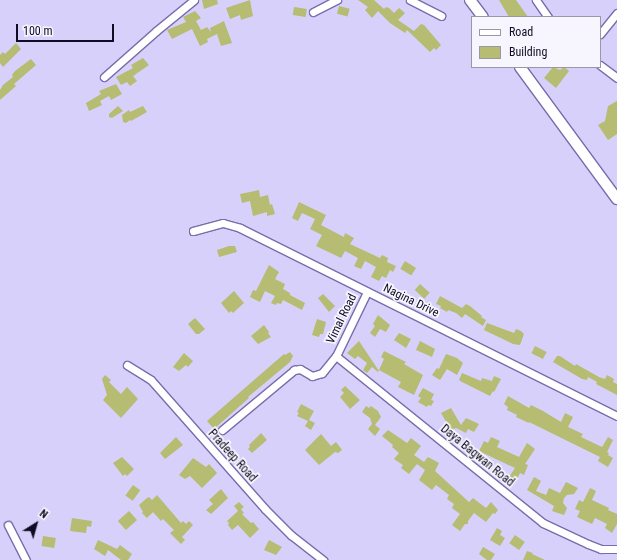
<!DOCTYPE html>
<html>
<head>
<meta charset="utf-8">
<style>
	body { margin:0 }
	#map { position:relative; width:617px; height:560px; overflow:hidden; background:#d7d0fb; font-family:"Roboto Condensed",sans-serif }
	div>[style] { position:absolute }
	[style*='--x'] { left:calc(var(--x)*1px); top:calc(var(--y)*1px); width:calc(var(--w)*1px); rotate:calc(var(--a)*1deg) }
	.building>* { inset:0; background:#b6bc71; transform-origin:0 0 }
	.roads { filter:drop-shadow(1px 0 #796cac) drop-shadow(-1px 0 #796cac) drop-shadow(0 1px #796cac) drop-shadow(0 -1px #796cac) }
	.street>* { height:7px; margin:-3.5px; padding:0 3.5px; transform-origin:3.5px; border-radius:3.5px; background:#fff }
	.secondary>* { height:10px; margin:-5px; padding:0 5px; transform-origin:5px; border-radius:5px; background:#fff }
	span { translate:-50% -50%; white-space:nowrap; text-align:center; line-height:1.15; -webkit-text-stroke:3.5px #f7f6fe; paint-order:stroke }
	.street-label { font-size:12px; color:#100a22 }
	.legend { position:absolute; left:471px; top:16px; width:130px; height:52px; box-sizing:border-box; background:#f7f6fe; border:1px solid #9b98a6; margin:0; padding:5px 7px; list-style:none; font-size:12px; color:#100a22 }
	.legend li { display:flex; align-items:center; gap:8px; height:20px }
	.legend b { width:20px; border:1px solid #9b98a6 }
	.north { position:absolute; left:16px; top:504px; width:40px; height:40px; -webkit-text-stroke:3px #f7f6fe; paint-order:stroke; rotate:37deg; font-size:11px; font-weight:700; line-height:16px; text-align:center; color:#100a22 }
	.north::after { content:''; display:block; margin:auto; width:14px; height:18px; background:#100a22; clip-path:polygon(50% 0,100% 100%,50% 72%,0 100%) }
	.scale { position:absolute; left:16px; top:24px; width:98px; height:18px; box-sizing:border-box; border:2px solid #100a22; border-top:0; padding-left:5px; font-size:12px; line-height:14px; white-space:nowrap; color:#100a22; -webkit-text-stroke:3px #f7f6fe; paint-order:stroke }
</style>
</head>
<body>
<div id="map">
	<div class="building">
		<div style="clip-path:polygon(202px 0,217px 0,218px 4px,204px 9px)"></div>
		<div style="clip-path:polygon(250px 0,253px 16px,241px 20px,240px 15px,230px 19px,226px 8px)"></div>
		<div style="clip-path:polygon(358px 0,374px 0,384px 9px,386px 7px,389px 8px,394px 13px,399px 8px,405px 13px,398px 20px,414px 31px,421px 24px,424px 25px,441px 45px,436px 50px,434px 48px,430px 52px,407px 30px,405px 33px,390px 23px,378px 11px,372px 18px,365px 10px,368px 7px)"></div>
		<div style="clip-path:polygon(499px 0,516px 0,528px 17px,509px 17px)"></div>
		<div style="left:339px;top:6px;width:11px;height:8px;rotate:15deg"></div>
		<div style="left:294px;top:7px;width:13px;height:8px;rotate:9deg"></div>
		<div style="clip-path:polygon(195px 11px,201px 18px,196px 21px,201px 30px,207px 27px,211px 32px,210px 28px,224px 21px,232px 43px,221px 46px,217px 34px,207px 39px,208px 42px,200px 46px,192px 29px,172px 39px,167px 30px,186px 22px,183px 17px)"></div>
		<div style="clip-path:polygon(16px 43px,21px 49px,3px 67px,0 63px,0 55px,3px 52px,5px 54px)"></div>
		<div style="clip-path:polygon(143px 58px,149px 65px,133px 76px,137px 81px,130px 86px,127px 82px,121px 85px,116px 77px,133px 68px,131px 65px)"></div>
		<div style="clip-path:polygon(31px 59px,36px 65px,14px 84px,16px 86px,0 100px,0 90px,3px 85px,13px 77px,12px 75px,15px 71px)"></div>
		<div style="clip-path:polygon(553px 67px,560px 70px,564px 67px,569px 71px,556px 88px,544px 78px)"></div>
		<div style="clip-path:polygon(116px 84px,122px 94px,111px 100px,109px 96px,100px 101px,102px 105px,89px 111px,86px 103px,101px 94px,99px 91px)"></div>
		<div style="clip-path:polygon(617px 101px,617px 134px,608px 140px,598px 125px,605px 121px,608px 106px)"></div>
		<div style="clip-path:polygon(118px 106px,123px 111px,112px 118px,109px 117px,109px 114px)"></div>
		<div style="clip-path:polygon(143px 106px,147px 112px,131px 121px,130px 120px,126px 123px,123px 122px,122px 115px,129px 110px,130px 112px)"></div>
		<div style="clip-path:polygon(259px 190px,260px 197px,268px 195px,270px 205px,272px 204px,275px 214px,267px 216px,267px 212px,253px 216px,250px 201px,242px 203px,240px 194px)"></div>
		<div style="clip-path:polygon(299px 202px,326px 215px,321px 225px,344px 237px,345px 233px,354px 238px,350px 244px,380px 258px,382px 255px,388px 258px,387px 262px,396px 266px,393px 272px,390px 270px,386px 278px,382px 276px,379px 281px,371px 277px,376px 267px,365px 261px,361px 269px,354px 266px,358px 258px,345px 251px,341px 258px,316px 246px,322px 235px,310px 229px,315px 219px,302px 213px,298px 221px,292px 218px)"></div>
		<div style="clip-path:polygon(229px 246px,235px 246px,237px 252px,219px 257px,217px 250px)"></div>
		<div style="left:405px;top:261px;width:13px;height:9px;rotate:32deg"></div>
		<div style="clip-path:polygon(269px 265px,279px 272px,275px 279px,285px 284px,283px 289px,290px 293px,290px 295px,305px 303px,302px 310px,283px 300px,281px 304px,277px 303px,276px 305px,271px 303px,275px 296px,265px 291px,260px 302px,250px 297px,253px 290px,256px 291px)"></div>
		<div style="left:420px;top:284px;width:13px;height:8px;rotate:42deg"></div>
		<div style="clip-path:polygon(234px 291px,244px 303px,233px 313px,231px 311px,229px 313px,221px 303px)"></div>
		<div style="clip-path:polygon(323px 294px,335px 306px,329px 312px,318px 298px)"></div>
		<div style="clip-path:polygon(440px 296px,462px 308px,466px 304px,470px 306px,482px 316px,481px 317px,486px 320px,483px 326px,465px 314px,462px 318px,456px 313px,448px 310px,447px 312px,440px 308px,441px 306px,436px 304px)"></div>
		<div style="clip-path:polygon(378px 315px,390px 325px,386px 332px,380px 329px,375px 337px,370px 333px,375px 326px,373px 324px)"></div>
		<div style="clip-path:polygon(195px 318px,205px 329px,199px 334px,196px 334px,188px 324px)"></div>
		<div style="clip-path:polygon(317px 319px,326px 322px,323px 334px,320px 334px,319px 337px,312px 335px)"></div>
		<div style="clip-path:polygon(487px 323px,514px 333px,516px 329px,521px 331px,524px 334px,520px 345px,513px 344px,484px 330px)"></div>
		<div style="clip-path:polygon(264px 325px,269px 332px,268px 333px,271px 337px,258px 344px,251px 336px)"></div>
		<div style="clip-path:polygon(399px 333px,411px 339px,406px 348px,394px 340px)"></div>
		<div style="clip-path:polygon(359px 341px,379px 371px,378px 372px,372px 367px,367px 373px,363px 370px,367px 363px,358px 356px,355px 359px,347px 353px)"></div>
		<div style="clip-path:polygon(420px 341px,435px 349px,432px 357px,416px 350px)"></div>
		<div style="left:535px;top:346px;width:13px;height:8px;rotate:27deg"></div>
		<div style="clip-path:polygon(384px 351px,406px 362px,404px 364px,423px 375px,414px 395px,398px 387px,401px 382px,379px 370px,384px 359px,381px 357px)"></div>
		<div style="clip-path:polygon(290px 352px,293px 356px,290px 362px,248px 397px,249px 398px,214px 429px,207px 421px,284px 354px,285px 355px)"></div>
		<div style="clip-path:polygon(184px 353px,193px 361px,188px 367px,186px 365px,179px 371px,173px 367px)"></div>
		<div style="clip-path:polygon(446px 354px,457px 358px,463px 363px,457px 375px,447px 369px,440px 380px,432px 375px,437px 368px,439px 369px)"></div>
		<div style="clip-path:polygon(557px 356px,560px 356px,575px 366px,576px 364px,599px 377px,605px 379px,607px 375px,614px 379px,613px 382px,617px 384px,617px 395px,596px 384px,597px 382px,588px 377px,587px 380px,582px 379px,553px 362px)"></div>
		<div style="clip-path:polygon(462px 373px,481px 381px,482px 378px,492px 381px,494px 376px,501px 379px,494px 392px,493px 391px,490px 396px,462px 382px,459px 380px)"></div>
		<div style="clip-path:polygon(105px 375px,111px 380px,109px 382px,121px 394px,127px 387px,138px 399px,121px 418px,103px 400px,107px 395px,102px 379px)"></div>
		<div style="clip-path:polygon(345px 386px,360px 400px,350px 409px,340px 397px,344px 393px,341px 390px)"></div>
		<div style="clip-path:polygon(423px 388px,434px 394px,431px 400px,434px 401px,431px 406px,428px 405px,427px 407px,418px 402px,421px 398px,418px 396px)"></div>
		<div style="clip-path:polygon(508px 396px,529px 408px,531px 405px,543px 411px,561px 422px,565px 413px,573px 417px,568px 427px,583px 434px,581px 437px,602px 447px,608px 437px,613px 440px,607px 452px,609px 453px,608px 455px,613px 458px,608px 467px,598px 461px,600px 457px,529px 422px,529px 423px,516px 417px,517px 415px,507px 410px,508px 407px,504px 404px)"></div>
		<div style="clip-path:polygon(301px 404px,314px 411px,309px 420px,315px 423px,311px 430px,305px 426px,308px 421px,297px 416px,299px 413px,297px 412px)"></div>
		<div style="clip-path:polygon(366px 406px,369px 408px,371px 406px,378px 411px,381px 417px,375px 425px,380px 429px,375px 436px,368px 429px,372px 424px,370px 418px,362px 412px)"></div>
		<div style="clip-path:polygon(451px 408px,461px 425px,466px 418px,479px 424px,474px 432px,468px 429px,466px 433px,456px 428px,451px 430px,441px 413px)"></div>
		<div style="clip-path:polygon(388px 430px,407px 443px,411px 438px,421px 446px,414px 455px,424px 462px,428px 457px,439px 463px,435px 471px,469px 502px,473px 498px,486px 508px,491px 502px,498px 510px,495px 514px,493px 513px,486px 522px,474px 513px,468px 521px,468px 524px,465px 524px,460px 531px,452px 525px,460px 514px,452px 508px,454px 504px,447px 499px,449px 495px,436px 485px,432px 490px,419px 480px,425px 470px,417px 464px,409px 474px,401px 468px,403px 465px,394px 459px,399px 453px,392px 447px,393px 445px,382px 436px)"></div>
		<div style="clip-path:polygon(261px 433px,267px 440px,252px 453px,248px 449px,250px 447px,249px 445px)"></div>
		<div style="clip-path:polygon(321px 434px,331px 446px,336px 442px,342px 450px,338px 453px,335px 452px,319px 465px,305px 450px)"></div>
		<div style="clip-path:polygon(176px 437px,183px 445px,165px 459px,160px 453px)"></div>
		<div style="clip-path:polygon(491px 437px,500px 441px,497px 447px,519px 457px,527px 443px,535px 449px,525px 464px,528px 465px,524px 475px,520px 473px,516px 481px,509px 477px,515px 468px,479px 451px,484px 441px,488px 443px)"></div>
		<div style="clip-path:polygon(122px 457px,134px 469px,127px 476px,125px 474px,123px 476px,113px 463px)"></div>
		<div style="clip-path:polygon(193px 458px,206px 467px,209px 464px,217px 473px,202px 488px,190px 476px,185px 479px,179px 475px)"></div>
		<div style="clip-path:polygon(534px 477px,541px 481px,536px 491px,546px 495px,549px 488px,560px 493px,566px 482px,578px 488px,574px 494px,567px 495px,564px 498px,563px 503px,567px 508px,564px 515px,552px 511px,554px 506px,527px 490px)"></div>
		<div style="left:133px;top:485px;width:9px;height:13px;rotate:36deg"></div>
		<div style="clip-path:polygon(590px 488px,596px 491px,592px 500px,609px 508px,608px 510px,617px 514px,617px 524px,612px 533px,605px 528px,607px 524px,595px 518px,592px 524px,577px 517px,580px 511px,575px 509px,579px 500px,583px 502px)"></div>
		<div style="clip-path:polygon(221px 489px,228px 498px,211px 514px,206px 510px,213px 504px,209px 500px)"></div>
		<div style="clip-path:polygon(157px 495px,181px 523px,183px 521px,186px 524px,189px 521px,193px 525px,182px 537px,185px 540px,181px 544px,170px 533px,174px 530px,163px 519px,161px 521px,153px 512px,147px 518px,142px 513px,143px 512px,139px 505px,147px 498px,149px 497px,152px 500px)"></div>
		<div style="clip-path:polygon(239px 502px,244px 507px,241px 509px,244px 513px,242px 514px,251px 523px,253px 522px,259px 529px,250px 538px,238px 525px,232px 530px,228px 525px,229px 523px,227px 521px,238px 511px,234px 506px)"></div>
		<div style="left:129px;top:511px;width:12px;height:15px;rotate:48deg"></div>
		<div style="clip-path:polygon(72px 518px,92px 521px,91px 527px,87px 526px,86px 533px,70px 531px)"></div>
		<div style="clip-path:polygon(497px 528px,502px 531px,500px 535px,505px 538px,500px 546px,490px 540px)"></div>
		<div style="left:515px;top:535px;width:12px;height:10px;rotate:35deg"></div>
		<div style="left:43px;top:536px;width:13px;height:10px;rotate:9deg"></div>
		<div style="clip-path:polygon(98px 540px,117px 549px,120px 545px,132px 554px,128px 560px,121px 560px,108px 550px,105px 556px,94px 549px)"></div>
		<div style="clip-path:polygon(269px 540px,282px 547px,276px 555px,264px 550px)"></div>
		<div style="clip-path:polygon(483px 547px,495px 554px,491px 560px,487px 560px,479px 554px)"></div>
		<div style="clip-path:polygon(527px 551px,533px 553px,532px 554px,545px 560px,523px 560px)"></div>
	</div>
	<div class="roads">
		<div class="street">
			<div style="--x:410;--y:0;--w:35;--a:27"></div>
			<div style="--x:536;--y:0;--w:21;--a:55"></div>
			<div style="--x:313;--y:12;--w:27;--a:-27"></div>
			<div style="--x:600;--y:34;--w:27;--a:-51"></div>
			<div style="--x:600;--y:65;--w:21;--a:37"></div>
			<div style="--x:104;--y:77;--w:69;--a:-41.5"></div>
			<div style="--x:156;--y:31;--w:49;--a:-39.2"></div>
			<div style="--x:193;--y:231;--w:31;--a:-15"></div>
			<div style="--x:223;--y:223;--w:18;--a:16"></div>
			<div style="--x:240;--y:228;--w:421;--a:26.5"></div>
			<div style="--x:336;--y:356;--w:266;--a:38.9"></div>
			<div style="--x:543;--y:523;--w:50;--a:25"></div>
			<div style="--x:588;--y:544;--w:14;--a:21"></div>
			<div style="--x:601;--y:549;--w:16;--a:0"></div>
			<div style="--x:127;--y:365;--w:28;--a:32"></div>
			<div style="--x:151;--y:380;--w:172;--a:48.5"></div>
			<div style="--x:265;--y:509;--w:37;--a:45"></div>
			<div style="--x:291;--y:535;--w:41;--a:38"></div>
			<div style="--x:222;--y:430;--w:94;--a:-39.8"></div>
			<div style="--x:294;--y:370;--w:6;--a:-9"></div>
			<div style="--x:300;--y:369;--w:14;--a:30"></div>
			<div style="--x:312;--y:376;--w:10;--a:-17"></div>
			<div style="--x:322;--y:373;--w:22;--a:-51"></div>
			<div style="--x:336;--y:356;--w:71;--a:-64.2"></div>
			<div style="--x:8;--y:525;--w:39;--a:63"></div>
		</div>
		<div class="secondary">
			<div style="--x:470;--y:0;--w:21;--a:53"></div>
			<div style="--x:520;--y:67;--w:164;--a:53.7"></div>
		</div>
	</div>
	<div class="street-label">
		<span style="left:411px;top:301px;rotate:26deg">Nagina Drive</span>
		<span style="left:342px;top:319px;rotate:-64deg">Vimal Road</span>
		<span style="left:232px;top:456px;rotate:48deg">Pradeep Road</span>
		<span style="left:477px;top:456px;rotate:39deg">Daya Bagwan Road</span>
	</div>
	<ul class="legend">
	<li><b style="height:5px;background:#fff"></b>Road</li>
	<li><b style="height:11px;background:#b6bc71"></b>Building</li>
	</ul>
	<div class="north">N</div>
	<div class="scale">100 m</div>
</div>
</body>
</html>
